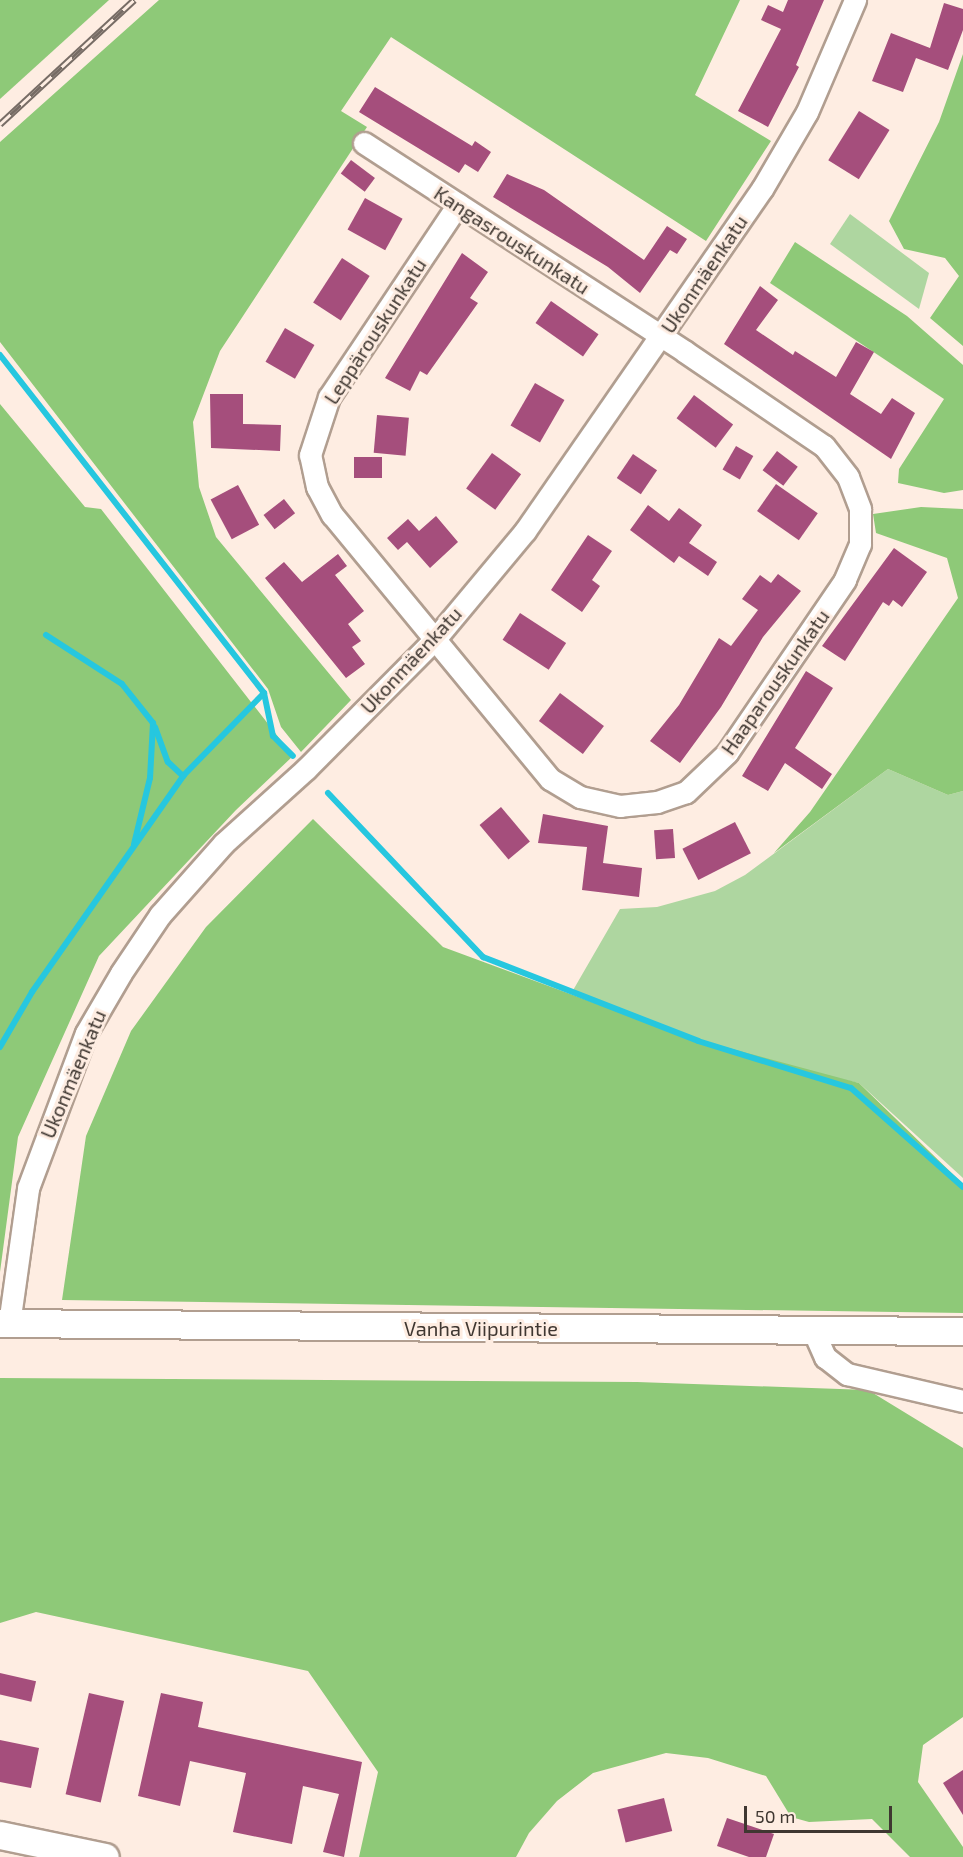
<!DOCTYPE html>
<html>
<head>
<meta charset="utf-8">
<style>
	body { margin:0 }
	#map { position:relative; width:963px; height:1857px; overflow:hidden; background:#feede2; font-family:"Exo 2",sans-serif }
	div>[style] { position:absolute }
	[style*='--x'] { left:calc(var(--x)*1px); top:calc(var(--y)*1px); width:calc(var(--w)*1px); rotate:calc(var(--a)*1deg) }
	.green>* { inset:0; background:#aed6a0 }
	.forest>* { inset:0; background:#8ec978 }
	.stream>* { height:6px; margin:-3px; padding:0 3px; transform-origin:3px; border-radius:3px; background:#26c7df }
	.building>* { inset:0; background:#a54e7c; transform-origin:0 0 }
	.roads { filter:drop-shadow(2px 0 #b19e90) drop-shadow(-2px 0 #b19e90) drop-shadow(0 2px #b19e90) drop-shadow(0 -2px #b19e90) }
	.minor>* { height:21px; margin:-10.5px; padding:0 10.5px; transform-origin:10.5px; border-radius:10.5px; background:#fff }
	.tertiary>* { height:27px; margin:-13.5px; padding:0 13.5px; transform-origin:13.5px; border-radius:13.5px; background:#fff }
	.rail>* { height:7px; margin-top:-3.5px; transform-origin:0; background:repeating-linear-gradient(90deg,#feede2 0 14px,#776c65 0 28px); box-sizing:border-box; border-block:2px solid #776c65 }
	span { translate:-50% -50%; white-space:nowrap; text-align:center; line-height:1.15; -webkit-text-stroke:6px #feede2; paint-order:stroke }
	.street-label { font-size:20px; color:#3f3731 }
	.scale { position:absolute; left:744px; top:1806px; width:148px; height:27px; box-sizing:border-box; border:3px solid #3f3731; border-top:0; padding-left:8px; font-size:18px; line-height:21px; white-space:nowrap; color:#3f3731; -webkit-text-stroke:4px #feede2; paint-order:stroke }
</style>
</head>
<body>
<div id="map">
	<div class="green">
		<div style="clip-path:polygon(850px 214px,929px 273px,919px 309px,830px 244px)"></div>
		<div style="clip-path:polygon(888px 769px,948px 795px,963px 791px,963px 1178px,859px 1083px,694px 1048px,572px 992px,620px 909px,657px 907px,715px 891px,745px 875px)"></div>
	</div>
	<div class="forest">
		<div style="clip-path:polygon(0 0,109px 0,0 99px)"></div>
		<div style="clip-path:polygon(159px 0,740px 0,695px 95px,771px 141px,706px 241px,391px 37px,341px 111px,367px 127px,220px 351px,193px 422px,199px 487px,216px 537px,351px 700px,301px 752px,281px 727px,268px 689px,0 342px,0 142px)"></div>
		<div style="clip-path:polygon(963px 54px,963px 346px,930px 318px,959px 276px,945px 258px,904px 249px,889px 221px,939px 122px)"></div>
		<div style="clip-path:polygon(795px 242px,907px 316px,963px 365px,963px 490px,944px 493px,898px 483px,899px 469px,944px 399px,770px 283px)"></div>
		<div style="clip-path:polygon(0 404px,85px 507px,101px 509px,293px 756px,236px 810px,99px 956px,18px 1137px,0 1272px)"></div>
		<div style="clip-path:polygon(921px 507px,963px 509px,963px 791px,948px 795px,888px 769px,774px 853px,810px 812px,958px 598px,947px 558px,876px 533px,873px 514px)"></div>
		<div style="clip-path:polygon(313px 819px,443px 947px,684px 1036px,859px 1083px,963px 1184px,963px 1313px,62px 1300px,86px 1136px,131px 1031px,206px 927px)"></div>
		<div style="clip-path:polygon(0 1378px,637px 1382px,868px 1390px,963px 1448px,963px 1717px,923px 1745px,918px 1782px,963px 1847px,963px 1857px,910px 1857px,872px 1819px,809px 1822px,791px 1817px,766px 1776px,708px 1758px,666px 1753px,593px 1773px,557px 1801px,529px 1833px,516px 1857px,359px 1857px,378px 1772px,308px 1671px,36px 1612px,0 1623px)"></div>
	</div>
	<div class="stream">
		<div style="--x:0;--y:355;--w:429;--a:52"></div>
		<div style="--x:264;--y:693;--w:44;--a:78.2"></div>
		<div style="--x:273;--y:736;--w:28;--a:45"></div>
		<div style="--x:46;--y:635;--w:90;--a:32.8"></div>
		<div style="--x:122;--y:684;--w:50;--a:51.5"></div>
		<div style="--x:153;--y:723;--w:55;--a:93.1"></div>
		<div style="--x:150;--y:778;--w:68;--a:103.6"></div>
		<div style="--x:155;--y:727;--w:37;--a:70"></div>
		<div style="--x:168;--y:762;--w:21;--a:43"></div>
		<div style="--x:328;--y:793;--w:226;--a:46.6"></div>
		<div style="--x:483;--y:957;--w:231;--a:21.3"></div>
		<div style="--x:698;--y:1041;--w:160;--a:17.1"></div>
		<div style="--x:851;--y:1088;--w:149;--a:41.5"></div>
		<div style="--x:0;--y:1047;--w:64;--a:-59.8"></div>
		<div style="--x:32;--y:992;--w:264;--a:-55"></div>
		<div style="--x:183;--y:776;--w:116;--a:-45.7"></div>
	</div>
	<div class="building">
		<div style="clip-path:polygon(788px 0,824px 0,796px 65px,799px 67px,768px 127px,738px 111px,781px 29px,761px 20px,768px 5px,783px 12px)"></div>
		<div style="clip-path:polygon(944px 3px,963px 9px,963px 30px,948px 70px,916px 58px,903px 92px,872px 81px,891px 33px,930px 48px)"></div>
		<div style="clip-path:polygon(375px 87px,472px 146px,475px 141px,491px 152px,478px 172px,465px 164px,459px 173px,359px 112px)"></div>
		<div style="left:859px;top:111px;width:36px;height:58px;rotate:32deg"></div>
		<div style="left:351px;top:160px;width:30px;height:17px;rotate:37deg"></div>
		<div style="clip-path:polygon(507px 174px,544px 190px,644px 260px,667px 226px,687px 239px,677px 254px,670px 250px,640px 293px,608px 267px,493px 197px)"></div>
		<div style="left:365px;top:198px;width:43px;height:36px;rotate:29deg"></div>
		<div style="clip-path:polygon(462px 253px,488px 272px,470px 298px,478px 303px,427px 375px,420px 371px,410px 391px,385px 378px)"></div>
		<div style="left:342px;top:258px;width:33px;height:53px;rotate:33deg"></div>
		<div style="clip-path:polygon(760px 286px,778px 300px,756px 330px,793px 355px,795px 351px,836px 377px,856px 342px,874px 352px,850px 394px,881px 414px,892px 398px,915px 413px,891px 459px,724px 344px)"></div>
		<div style="left:551px;top:301px;width:58px;height:27px;rotate:35deg"></div>
		<div style="left:285px;top:328px;width:34px;height:39px;rotate:30deg"></div>
		<div style="left:535px;top:383px;width:34px;height:49px;rotate:30deg"></div>
		<div style="clip-path:polygon(210px 394px,243px 394px,243px 424px,281px 425px,280px 451px,211px 448px)"></div>
		<div style="left:694px;top:395px;width:49px;height:29px;rotate:37deg"></div>
		<div style="left:377px;top:415px;width:32px;height:38px;rotate:5deg"></div>
		<div style="left:736px;top:446px;width:20px;height:27px;rotate:30deg"></div>
		<div style="left:777px;top:451px;width:26px;height:24px;rotate:37deg"></div>
		<div style="left:492px;top:453px;width:36px;height:44px;rotate:36deg"></div>
		<div style="left:633px;top:454px;width:29px;height:29px;rotate:34deg"></div>
		<div style="left:354px;top:457px;width:28px;height:21px"></div>
		<div style="left:776px;top:484px;width:51px;height:33px;rotate:35deg"></div>
		<div style="left:238px;top:485px;width:45px;height:31px;rotate:62deg"></div>
		<div style="left:284px;top:499px;width:18px;height:26px;rotate:52deg"></div>
		<div style="clip-path:polygon(648px 505px,669px 521px,679px 508px,702px 525px,689px 543px,717px 562px,708px 576px,679px 556px,674px 563px,630px 530px)"></div>
		<div style="clip-path:polygon(436px 516px,458px 542px,430px 568px,407px 542px,398px 550px,387px 538px,408px 519px,419px 531px)"></div>
		<div style="clip-path:polygon(588px 535px,612px 551px,592px 580px,600px 586px,582px 612px,551px 590px)"></div>
		<div style="clip-path:polygon(894px 548px,927px 572px,902px 607px,893px 600px,889px 606px,883px 602px,845px 661px,822px 646px)"></div>
		<div style="clip-path:polygon(338px 554px,347px 566px,335px 575px,364px 611px,348px 624px,361px 641px,352px 647px,365px 664px,346px 678px,265px 578px,284px 562px,302px 582px)"></div>
		<div style="clip-path:polygon(778px 574px,801px 591px,763px 637px,721px 707px,680px 763px,650px 741px,679px 705px,719px 638px,731px 646px,758px 610px,742px 599px,760px 575px,771px 583px)"></div>
		<div style="left:520px;top:613px;width:55px;height:32px;rotate:33deg"></div>
		<div style="clip-path:polygon(806px 671px,833px 688px,795px 748px,832px 774px,822px 789px,785px 763px,768px 791px,742px 776px)"></div>
		<div style="left:560px;top:693px;width:55px;height:35px;rotate:37deg"></div>
		<div style="left:501px;top:807px;width:45px;height:28px;rotate:50deg"></div>
		<div style="clip-path:polygon(543px 814px,608px 826px,603px 863px,642px 868px,639px 897px,582px 890px,587px 847px,538px 843px)"></div>
		<div style="left:735px;top:822px;width:35px;height:59px;rotate:63deg"></div>
		<div style="left:673px;top:829px;width:29px;height:19px;rotate:86deg"></div>
		<div style="left:0;top:1673px;width:37px;height:21px;rotate:13deg"></div>
		<div style="left:89px;top:1693px;width:36px;height:104px;rotate:13deg"></div>
		<div style="clip-path:polygon(161px 1693px,203px 1702px,198px 1727px,362px 1762px,344px 1857px,323px 1852px,339px 1794px,303px 1786px,292px 1844px,233px 1832px,246px 1773px,190px 1761px,180px 1806px,138px 1796px)"></div>
		<div style="clip-path:polygon(0 1740px,39px 1748px,31px 1788px,0 1782px)"></div>
		<div style="clip-path:polygon(963px 1770px,963px 1815px,943px 1783px)"></div>
		<div style="left:664px;top:1798px;width:34px;height:48px;rotate:76deg"></div>
		<div style="clip-path:polygon(727px 1818px,774px 1834px,766px 1857px,749px 1857px,717px 1846px)"></div>
	</div>
	<div class="roads">
		<div class="minor">
			<div style="--x:364;--y:143;--w:382;--a:33"></div>
			<div style="--x:684;--y:351;--w:169;--a:34.2"></div>
			<div style="--x:824;--y:446;--w:39;--a:52"></div>
			<div style="--x:848;--y:477;--w:34;--a:69"></div>
			<div style="--x:860;--y:509;--w:35;--a:90"></div>
			<div style="--x:860;--y:544;--w:39;--a:113"></div>
			<div style="--x:845;--y:580;--w:209;--a:124.3"></div>
			<div style="--x:727;--y:753;--w:57;--a:136.4"></div>
			<div style="--x:686;--y:792;--w:31;--a:161"></div>
			<div style="--x:657;--y:802;--w:37;--a:174"></div>
			<div style="--x:620;--y:806;--w:41;--a:-167.3"></div>
			<div style="--x:580;--y:797;--w:35;--a:-149"></div>
			<div style="--x:550;--y:779;--w:342;--a:-129.5"></div>
			<div style="--x:332;--y:515;--w:32;--a:-118"></div>
			<div style="--x:317;--y:487;--w:33;--a:-102"></div>
			<div style="--x:310;--y:455;--w:61;--a:-71.9"></div>
			<div style="--x:329;--y:397;--w:232;--a:-56.2"></div>
			<div style="--x:9;--y:1324;--w:137;--a:-82"></div>
			<div style="--x:28;--y:1188;--w:165;--a:-69.5"></div>
			<div style="--x:86;--y:1033;--w:69;--a:-59.7"></div>
			<div style="--x:121;--y:973;--w:70;--a:-56.1"></div>
			<div style="--x:160;--y:915;--w:96;--a:-48.4"></div>
			<div style="--x:224;--y:843;--w:110;--a:-42.1"></div>
			<div style="--x:306;--y:769;--w:183;--a:-45.2"></div>
			<div style="--x:435;--y:639;--w:141;--a:-50.2"></div>
			<div style="--x:525;--y:531;--w:416;--a:-55.3"></div>
			<div style="--x:762;--y:189;--w:89;--a:-59.7"></div>
			<div style="--x:807;--y:112;--w:122;--a:-66.8"></div>
			<div style="--x:813;--y:1330;--w:30;--a:66"></div>
			<div style="--x:825;--y:1357;--w:28;--a:38"></div>
			<div style="--x:847;--y:1374;--w:119;--a:13.1"></div>
		</div>
		<div class="tertiary">
			<div style="--x:0;--y:1323;--w:963;--a:0.48"></div>
			<div style="--x:0;--y:1835;--w:107;--a:11.8"></div>
		</div>
	</div>
	<div class="rail">
		<div style="--x:0;--y:124;--w:183;--a:-42.8"></div>
	</div>
	<div class="street-label">
		<span style="left:512px;top:240px;rotate:33deg">Kangasrouskunkatu</span>
		<span style="left:704px;top:274px;rotate:-56deg">Ukonmäenkatu</span>
		<span style="left:375px;top:331px;rotate:-57deg">Leppärouskunkatu</span>
		<span style="left:411px;top:660px;rotate:-47deg">Ukonmäenkatu</span>
		<span style="left:775px;top:682px;rotate:-55deg">Haaparouskunkatu</span>
		<span style="left:73px;top:1074px;rotate:-67deg">Ukonmäenkatu</span>
		<span style="left:481px;top:1328px">Vanha Viipurintie</span>
	</div>
	<div class="scale">50 m</div>
</div>
</body>
</html>
